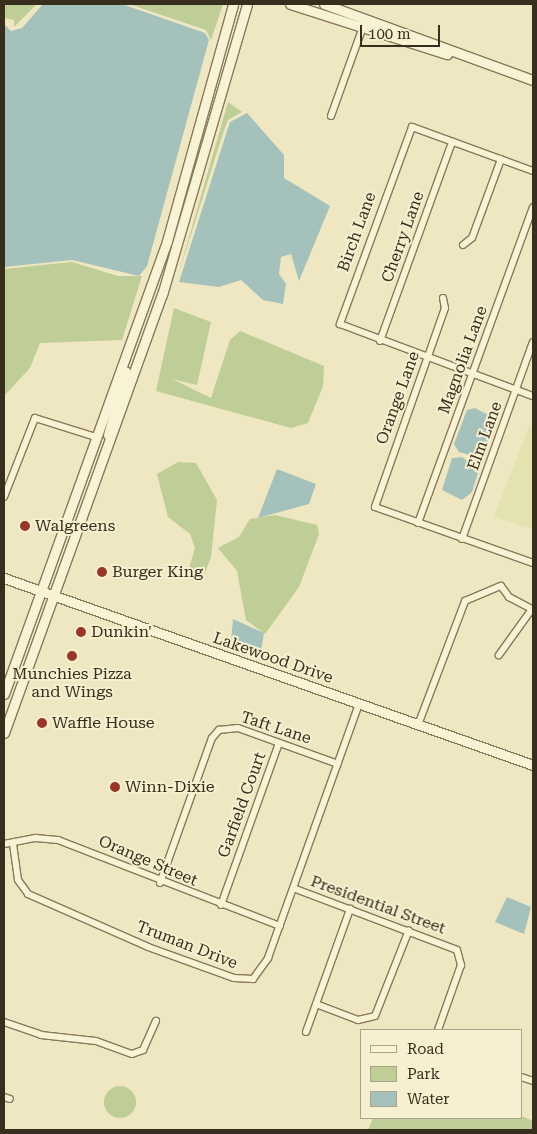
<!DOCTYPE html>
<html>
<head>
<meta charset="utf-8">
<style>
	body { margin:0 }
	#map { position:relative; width:537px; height:1134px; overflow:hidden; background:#eee7c2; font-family:"Roboto Serif",serif }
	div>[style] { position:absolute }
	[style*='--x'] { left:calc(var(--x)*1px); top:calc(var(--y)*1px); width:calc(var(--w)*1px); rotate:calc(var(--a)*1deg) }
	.farmland>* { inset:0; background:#e4e3af }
	.green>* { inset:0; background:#bfcd96 }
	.round { border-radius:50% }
	.water>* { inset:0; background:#a4c1bc }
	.roads { filter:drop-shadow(1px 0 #887859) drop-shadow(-1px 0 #887859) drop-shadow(0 1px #887859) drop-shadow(0 -1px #887859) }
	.street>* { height:6px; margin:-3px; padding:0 3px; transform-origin:3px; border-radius:3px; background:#f9f3d5 }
	.secondary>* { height:9px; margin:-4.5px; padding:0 4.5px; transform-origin:4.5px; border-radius:4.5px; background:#f9f3d5 }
	.dots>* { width:14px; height:14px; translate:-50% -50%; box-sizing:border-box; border:2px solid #f6f0d1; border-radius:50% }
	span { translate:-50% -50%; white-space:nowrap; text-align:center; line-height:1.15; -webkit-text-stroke:4px #f6f0d1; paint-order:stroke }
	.street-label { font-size:16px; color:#382e1d }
	.poi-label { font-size:16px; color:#382e1d }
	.left { translate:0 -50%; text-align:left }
	.frame { position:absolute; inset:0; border:5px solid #382e1d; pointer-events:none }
	.legend { position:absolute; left:360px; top:1029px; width:162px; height:90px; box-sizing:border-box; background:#f6f0d1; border:1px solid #aaa289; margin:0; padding:6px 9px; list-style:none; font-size:15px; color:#382e1d }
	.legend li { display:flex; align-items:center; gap:10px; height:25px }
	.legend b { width:25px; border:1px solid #aaa289 }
	.scale { position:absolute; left:360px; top:25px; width:80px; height:22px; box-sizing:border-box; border:2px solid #382e1d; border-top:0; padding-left:6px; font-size:15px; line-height:18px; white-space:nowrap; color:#382e1d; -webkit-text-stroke:4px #f6f0d1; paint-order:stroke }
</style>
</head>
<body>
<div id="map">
	<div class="farmland">
		<div style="clip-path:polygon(530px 424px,533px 426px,533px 529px,494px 517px)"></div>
	</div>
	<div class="green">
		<div style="clip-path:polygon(4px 4px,37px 4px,14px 27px,14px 20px,4px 18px)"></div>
		<div style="clip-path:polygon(129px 4px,223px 4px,211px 40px,206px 30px)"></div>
		<div style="clip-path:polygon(228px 102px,242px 112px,228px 120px,224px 130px,178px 276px)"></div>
		<div style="clip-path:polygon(72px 262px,118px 276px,142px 276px,122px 340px,40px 343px,30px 368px,4px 396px,4px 269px)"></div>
		<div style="clip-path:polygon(174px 308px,211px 322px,197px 385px,172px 379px,211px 398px,230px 340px,240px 331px,324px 366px,323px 386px,308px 423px,291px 428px,156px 391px)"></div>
		<div style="clip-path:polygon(178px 462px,196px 463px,217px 500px,211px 557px,205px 573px,195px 580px,187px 575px,195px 548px,190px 534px,168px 517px,157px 474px)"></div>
		<div style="clip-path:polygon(275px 515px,317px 525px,319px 534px,299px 587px,265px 634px,246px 620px,237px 571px,218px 548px,239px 537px,250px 519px)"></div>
		<div class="round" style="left:104px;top:1086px;width:32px;height:32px"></div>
		<div style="clip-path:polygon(521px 1116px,533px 1121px,532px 1130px,368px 1130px,373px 1118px)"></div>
	</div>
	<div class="water">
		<div style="clip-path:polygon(43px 4px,122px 4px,205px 33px,209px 40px,147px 266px,139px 276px,72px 260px,4px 267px,4px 24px,11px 31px,22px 28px)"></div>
		<div style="clip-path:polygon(247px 113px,284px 155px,284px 178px,330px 206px,299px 281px,291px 254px,281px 257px,279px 274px,286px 284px,283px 304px,263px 300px,241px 280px,219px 287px,179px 282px,227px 131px,230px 122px)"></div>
		<div style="clip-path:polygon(475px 408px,496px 419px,481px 458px,459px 452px,454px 444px,467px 410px)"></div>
		<div style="clip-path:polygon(462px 457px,479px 470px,472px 492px,462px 500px,442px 490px,452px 458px)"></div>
		<div style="clip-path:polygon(277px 469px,316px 484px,309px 504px,258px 518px)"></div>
		<div style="clip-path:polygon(233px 619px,264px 633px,261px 651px,231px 643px)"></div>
		<div style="clip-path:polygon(507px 897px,531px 907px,524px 934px,495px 922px)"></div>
	</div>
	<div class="roads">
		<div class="street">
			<div style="--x:331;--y:116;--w:98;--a:-70.3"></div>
			<div style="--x:533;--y:171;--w:129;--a:-160"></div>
			<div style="--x:412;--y:127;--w:210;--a:110.1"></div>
			<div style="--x:340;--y:324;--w:206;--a:20.5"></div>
			<div style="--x:463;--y:245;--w:11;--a:-38"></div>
			<div style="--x:472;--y:238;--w:84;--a:-69.8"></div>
			<div style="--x:443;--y:298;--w:10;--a:79"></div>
			<div style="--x:445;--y:308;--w:211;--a:109.4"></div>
			<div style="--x:375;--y:507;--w:168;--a:19.5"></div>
			<div style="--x:380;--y:341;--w:212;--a:-70.1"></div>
			<div style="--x:4;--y:497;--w:85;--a:-68.6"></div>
			<div style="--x:35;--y:418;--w:64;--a:17.3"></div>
			<div style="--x:418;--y:523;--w:336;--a:-70"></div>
			<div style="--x:462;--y:539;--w:209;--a:-70.2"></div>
			<div style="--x:418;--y:725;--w:133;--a:-69.2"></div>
			<div style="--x:465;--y:601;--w:39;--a:-23"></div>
			<div style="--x:501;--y:586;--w:14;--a:54"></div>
			<div style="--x:509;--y:597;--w:26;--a:28"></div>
			<div style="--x:532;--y:609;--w:57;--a:125.7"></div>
			<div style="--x:4;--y:844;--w:32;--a:-11"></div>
			<div style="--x:35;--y:838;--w:23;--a:5"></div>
			<div style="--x:58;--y:840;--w:238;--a:21.2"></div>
			<div style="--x:13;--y:844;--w:36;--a:82"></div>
			<div style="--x:18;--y:880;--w:17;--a:54"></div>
			<div style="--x:28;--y:894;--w:131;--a:23.8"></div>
			<div style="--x:148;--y:947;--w:91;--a:19.8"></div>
			<div style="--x:234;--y:978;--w:19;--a:3"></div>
			<div style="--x:253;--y:979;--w:26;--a:-54"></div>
			<div style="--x:268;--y:958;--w:270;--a:-70.3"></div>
			<div style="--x:160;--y:883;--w:154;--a:-70.3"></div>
			<div style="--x:212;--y:738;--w:11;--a:-49"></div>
			<div style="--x:219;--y:730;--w:19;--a:-6"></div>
			<div style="--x:238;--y:728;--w:106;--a:19.8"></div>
			<div style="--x:293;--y:888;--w:175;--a:20.7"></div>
			<div style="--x:457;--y:950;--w:16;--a:75"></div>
			<div style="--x:461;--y:965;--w:69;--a:109.5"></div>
			<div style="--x:221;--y:905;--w:172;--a:-70.3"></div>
			<div style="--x:316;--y:1004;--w:45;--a:20.9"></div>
			<div style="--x:358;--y:1020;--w:17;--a:-13"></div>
			<div style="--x:375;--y:1016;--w:92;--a:-68.4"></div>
			<div style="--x:4;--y:1022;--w:39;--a:19"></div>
			<div style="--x:41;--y:1035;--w:55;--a:6.2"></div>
			<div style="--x:96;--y:1041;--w:38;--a:20"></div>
			<div style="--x:132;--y:1054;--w:12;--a:-20"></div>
			<div style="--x:143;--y:1050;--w:32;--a:-66"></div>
			<div style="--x:306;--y:1032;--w:131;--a:-70.3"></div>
			<div style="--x:521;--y:1077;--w:13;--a:18"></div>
			<div style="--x:4;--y:1097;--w:6;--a:18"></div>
		</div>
		<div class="secondary">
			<div style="--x:290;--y:4;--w:165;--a:17.7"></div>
			<div style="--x:324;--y:4;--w:222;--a:20"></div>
			<div style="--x:108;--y:435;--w:66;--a:-74.3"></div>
			<div style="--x:4;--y:578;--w:561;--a:19.47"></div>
			<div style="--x:4;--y:694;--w:481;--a:-70.2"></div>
			<div style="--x:167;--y:241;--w:246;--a:-74.4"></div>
			<div style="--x:4;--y:733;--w:466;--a:-70.2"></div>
			<div style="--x:162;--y:295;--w:303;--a:-73.7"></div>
		</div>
	</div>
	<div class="dots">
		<div style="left:25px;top:526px;background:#983628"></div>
		<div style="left:102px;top:572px;background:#983628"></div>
		<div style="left:81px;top:632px;background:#983628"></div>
		<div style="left:72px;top:656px;background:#983628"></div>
		<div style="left:42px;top:723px;background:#983628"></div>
		<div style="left:115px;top:787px;background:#983628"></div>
	</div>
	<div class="street-label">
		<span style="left:357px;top:232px;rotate:-70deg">Birch Lane</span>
		<span style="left:403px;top:237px;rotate:-70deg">Cherry Lane</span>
		<span style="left:463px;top:360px;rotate:-70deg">Magnolia Lane</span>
		<span style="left:398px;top:398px;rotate:-70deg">Orange Lane</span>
		<span style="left:485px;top:436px;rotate:-70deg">Elm Lane</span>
		<span style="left:273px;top:658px;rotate:19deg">Lakewood Drive</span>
		<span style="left:276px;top:728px;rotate:18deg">Taft Lane</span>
		<span style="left:242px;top:805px;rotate:-70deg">Garfield Court</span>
		<span style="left:148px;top:861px;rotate:23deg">Orange Street</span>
		<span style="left:378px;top:905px;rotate:20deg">Presidential Street</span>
		<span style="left:187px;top:945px;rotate:21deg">Truman Drive</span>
	</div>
	<div class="poi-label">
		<span class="left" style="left:35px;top:526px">Walgreens</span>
		<span class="left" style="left:112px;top:572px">Burger King</span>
		<span class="left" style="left:91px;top:632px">Dunkin'</span>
		<span style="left:72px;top:683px">Munchies Pizza<br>and Wings</span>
		<span class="left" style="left:52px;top:723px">Waffle House</span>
		<span class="left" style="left:125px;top:787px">Winn-Dixie</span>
	</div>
	<div class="frame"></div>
	<ul class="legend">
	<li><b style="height:6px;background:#f9f3d5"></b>Road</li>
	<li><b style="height:14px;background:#bfcd96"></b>Park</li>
	<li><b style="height:14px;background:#a4c1bc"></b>Water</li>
	</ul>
	<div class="scale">100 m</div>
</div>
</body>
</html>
